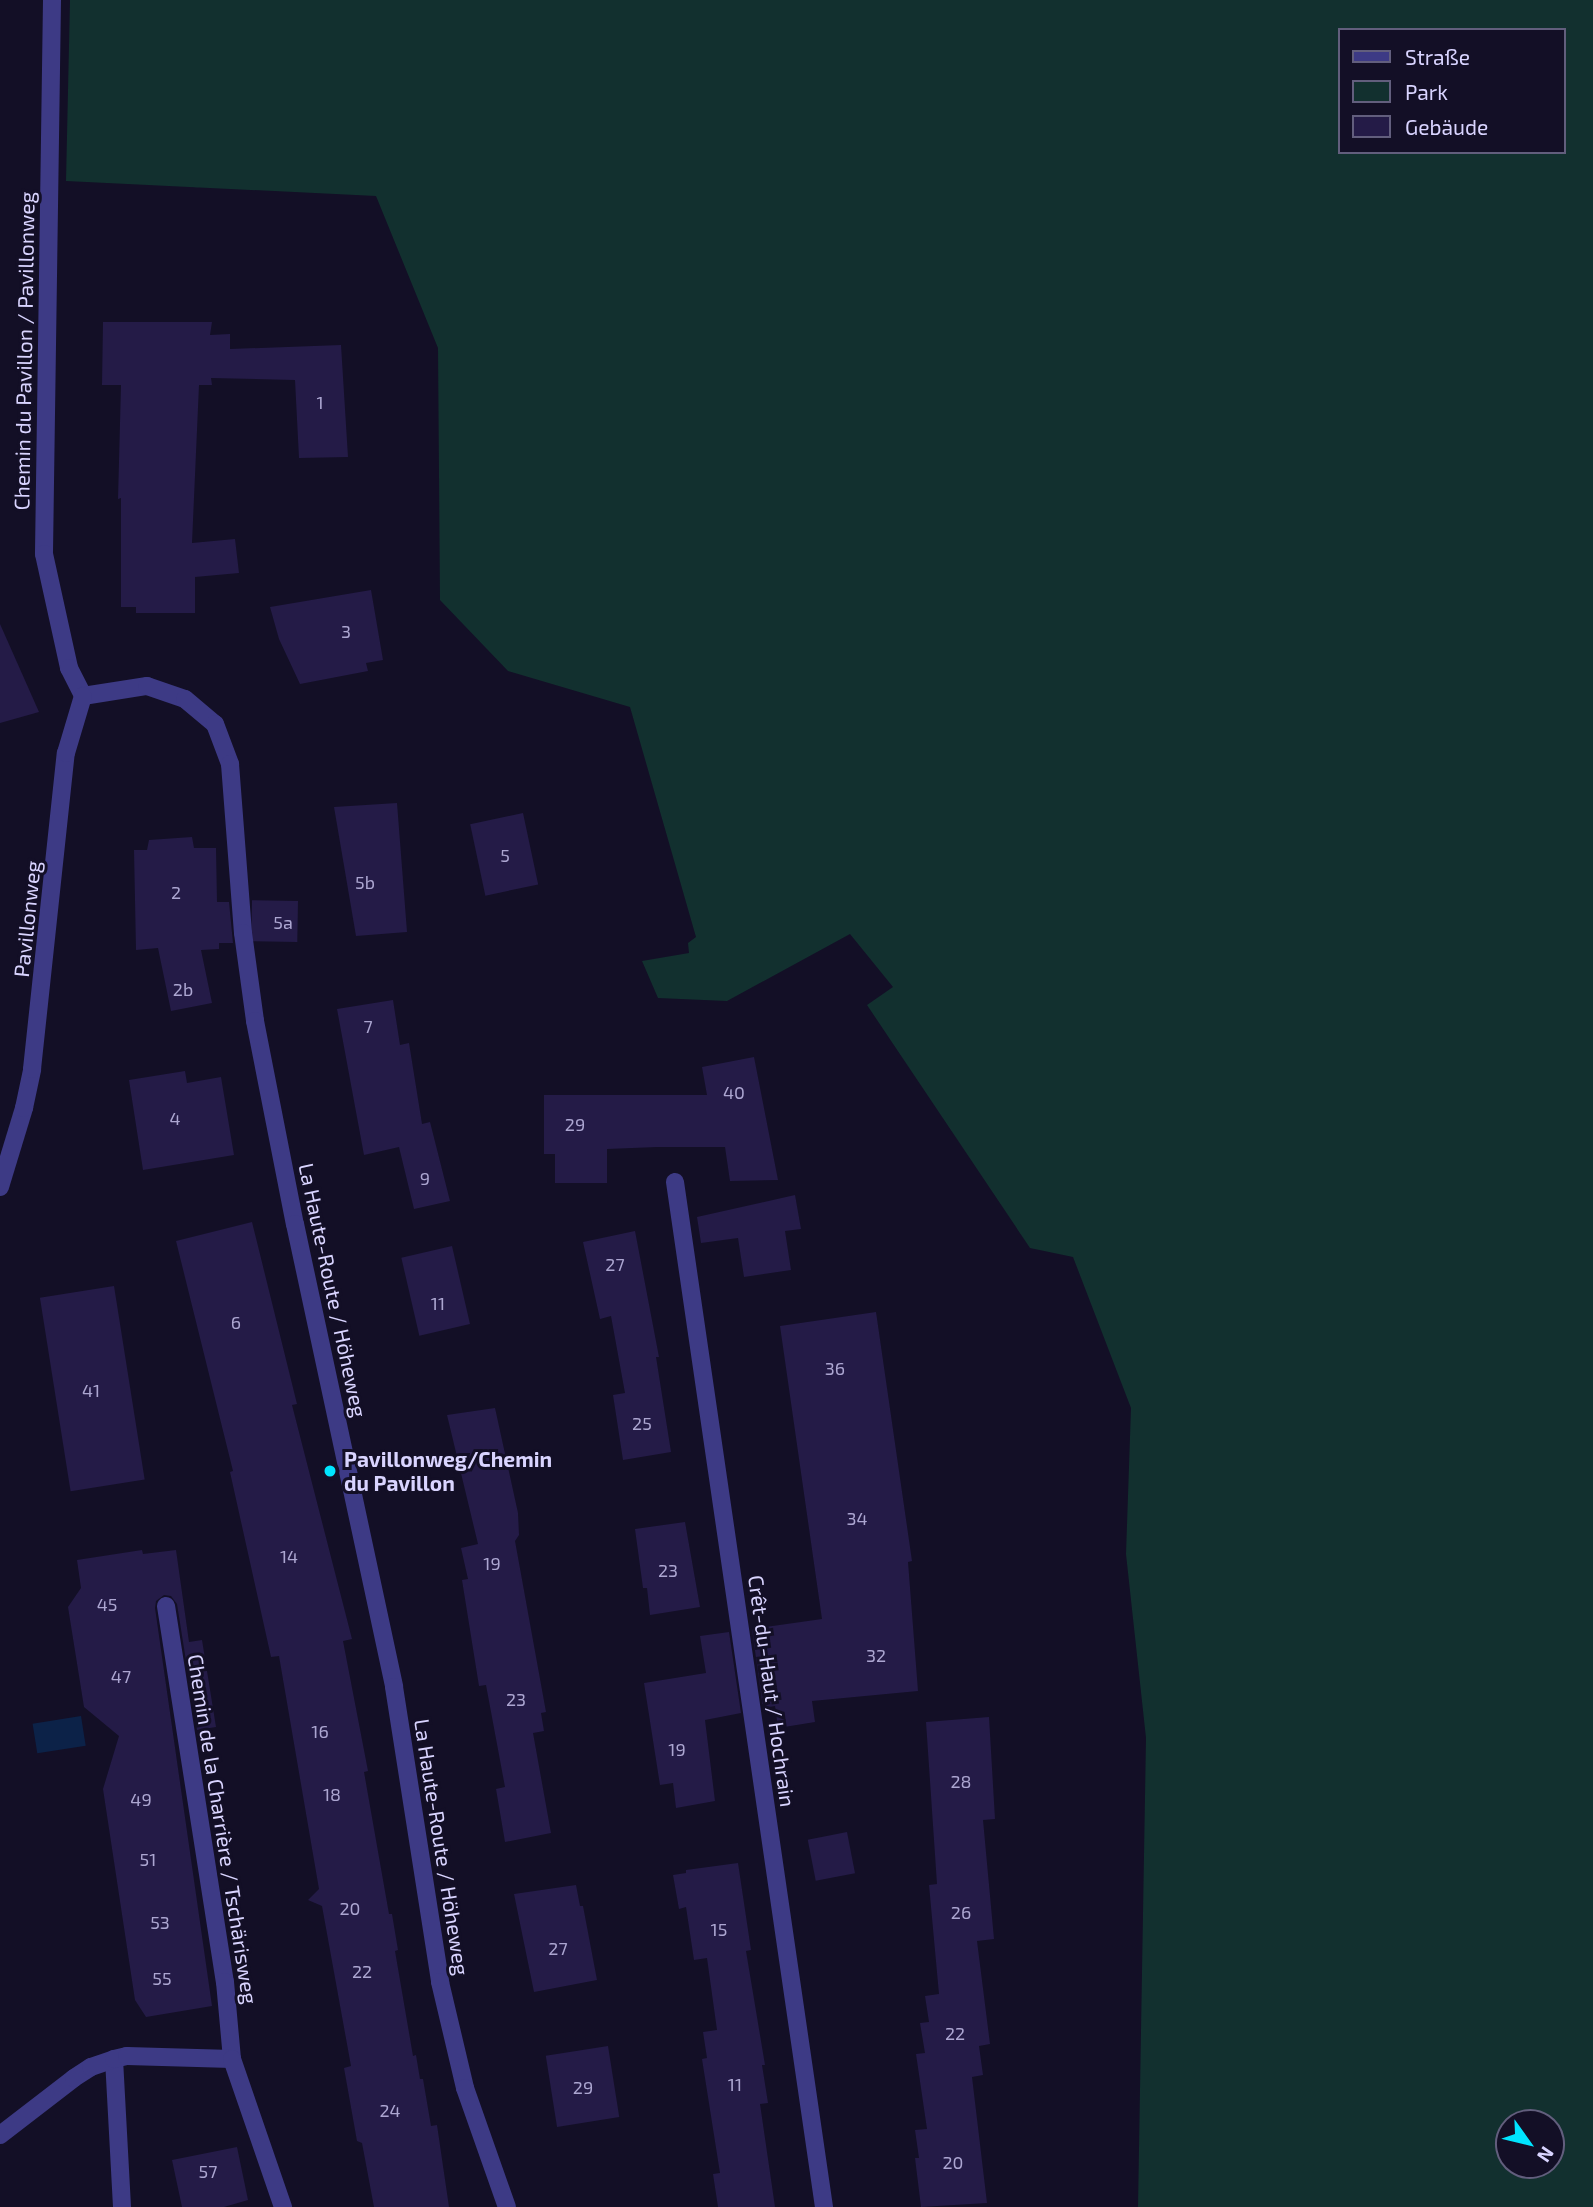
<!DOCTYPE html>
<html>
<head>
<meta charset="utf-8">
<style>
	body { margin:0 }
	#map { position:relative; width:1593px; height:2207px; overflow:hidden; background:#130f26; font-family:"Exo 2",sans-serif }
	div>[style] { position:absolute }
	[style*='--x'] { left:calc(var(--x)*1px); top:calc(var(--y)*1px); width:calc(var(--w)*1px); rotate:calc(var(--a)*1deg) }
	.green>* { inset:0; background:#12302f }
	.water>* { inset:0; background:#0c2248; transform-origin:0 0 }
	.building>* { inset:0; background:#241b47; transform-origin:0 0 }
	.minor>* { height:18px; margin:-9px; padding:0 9px; transform-origin:9px; border-radius:9px; background:#3d3a85 }
	.dots>* { width:19px; height:19px; translate:-50% -50%; box-sizing:border-box; border:4px solid #130f26; border-radius:50% }
	span { translate:-50% -50%; white-space:nowrap; text-align:center; line-height:1.15; -webkit-text-stroke:6px #130f26; paint-order:stroke }
	.number-label { font-size:18px; color:#aca6d1 }
	.number-label span { -webkit-text-stroke-width:0 }
	.street-label { font-size:21px; color:#d9d4ff }
	.poi-label { font-size:21px; color:#d9d4ff; font-weight:700 }
	.left { translate:0 -50%; text-align:left }
	.legend { position:absolute; left:1338px; top:28px; width:228px; height:126px; box-sizing:border-box; background:#130f26; border:2px solid #625e7d; margin:0; padding:9px 12px; list-style:none; font-size:21px; color:#d9d4ff }
	.legend li { display:flex; align-items:center; gap:14px; height:35px }
	.legend b { width:35px; border:2px solid #625e7d }
	.north { position:absolute; left:1495px; top:2109px; width:70px; height:70px; box-sizing:border-box; background:#130f26; border:2px solid #625e7d; border-radius:50%; rotate:124deg; font-size:19px; font-weight:700; line-height:28px; text-align:center; color:#d9d4ff }
	.north::after { content:''; display:block; margin:auto; width:24px; height:32px; background:#00e5ff; clip-path:polygon(50% 0,100% 100%,50% 72%,0 100%) }
</style>
</head>
<body>
<div id="map">
	<div class="green">
		<div style="clip-path:polygon(evenodd,70px 0,1593px 0,1593px 2207px,1138px 2207px,1146px 1738px,1126px 1554px,1131px 1408px,1073px 1257px,1030px 1248px,867px 1005px,893px 987px,850px 934px,727px 1001px,658px 998px,642px 961px,689px 953px,688px 943px,696px 937px,630px 707px,508px 671px,440px 600px,438px 348px,376px 196px,66px 181px,70px 0,1339px 30px,1563px 30px,1563px 152px,1339px 152px,1339px 30px,70px 0,1509px 2123px,1551px 2123px,1551px 2165px,1509px 2165px,1509px 2123px)"></div>
	</div>
	<div class="water">
		<div style="left:81px;top:1716px;width:30px;height:49px;rotate:81deg"></div>
	</div>
	<div class="building">
		<div style="clip-path:polygon(103px 322px,212px 322px,210px 335px,230px 334px,230px 349px,341px 345px,348px 457px,299px 458px,295px 380px,211px 378px,212px 385px,199px 385px,192px 543px,235px 539px,239px 573px,195px 577px,195px 613px,136px 613px,136px 607px,121px 607px,121px 498px,118px 499px,121px 385px,102px 385px)"></div>
		<div style="clip-path:polygon(371px 590px,383px 660px,366px 663px,368px 671px,300px 684px,279px 639px,270px 607px)"></div>
		<div style="clip-path:polygon(0 624px,39px 712px,0 723px)"></div>
		<div style="clip-path:polygon(397px 803px,407px 932px,356px 936px,334px 807px)"></div>
		<div style="left:523px;top:813px;width:73px;height:54px;rotate:78deg"></div>
		<div style="clip-path:polygon(192px 837px,194px 848px,216px 848px,217px 902px,229px 902px,233px 943px,219px 943px,219px 949px,201px 950px,212px 1003px,171px 1011px,158px 948px,136px 950px,134px 850px,147px 850px,149px 840px)"></div>
		<div style="left:298px;top:901px;width:41px;height:46px;rotate:91deg"></div>
		<div style="clip-path:polygon(393px 1000px,400px 1045px,409px 1043px,422px 1124px,430px 1122px,450px 1201px,414px 1209px,399px 1147px,364px 1155px,337px 1009px)"></div>
		<div style="clip-path:polygon(754px 1057px,778px 1180px,730px 1181px,725px 1147px,657px 1147px,607px 1149px,607px 1183px,555px 1183px,555px 1154px,544px 1154px,544px 1095px,707px 1095px,702px 1067px)"></div>
		<div style="clip-path:polygon(185px 1071px,187px 1083px,221px 1077px,234px 1155px,143px 1170px,129px 1080px)"></div>
		<div style="clip-path:polygon(795px 1195px,801px 1229px,785px 1231px,791px 1270px,744px 1277px,738px 1238px,701px 1243px,697px 1217px)"></div>
		<div style="clip-path:polygon(252px 1222px,297px 1404px,292px 1405px,352px 1639px,343px 1641px,368px 1771px,364px 1772px,389px 1914px,392px 1914px,398px 1950px,395px 1951px,413px 2056px,416px 2055px,420px 2079px,423px 2079px,431px 2126px,437px 2125px,449px 2207px,374px 2207px,362px 2143px,357px 2141px,344px 2068px,351px 2066px,322px 1906px,308px 1900px,319px 1889px,279px 1656px,271px 1657px,230px 1472px,233px 1471px,176px 1241px)"></div>
		<div style="clip-path:polygon(635px 1231px,659px 1357px,656px 1357px,671px 1452px,623px 1460px,613px 1395px,625px 1393px,611px 1316px,600px 1319px,583px 1242px)"></div>
		<div style="left:452px;top:1246px;width:80px;height:52px;rotate:77deg"></div>
		<div style="left:114px;top:1286px;width:196px;height:75px;rotate:81deg"></div>
		<div style="clip-path:polygon(876px 1312px,912px 1561px,908px 1562px,918px 1691px,812px 1701px,815px 1722px,778px 1728px,775px 1706px,763px 1708px,752px 1629px,822px 1619px,780px 1326px)"></div>
		<div style="clip-path:polygon(495px 1408px,518px 1513px,519px 1535px,515px 1541px,546px 1712px,541px 1713px,544px 1731px,533px 1733px,551px 1833px,505px 1842px,496px 1789px,505px 1787px,486px 1685px,479px 1686px,462px 1580px,468px 1579px,461px 1548px,478px 1544px,447px 1415px)"></div>
		<div style="clip-path:polygon(685px 1522px,700px 1607px,650px 1615px,647px 1588px,643px 1588px,635px 1529px)"></div>
		<div style="clip-path:polygon(142px 1550px,143px 1554px,176px 1550px,189px 1642px,202px 1640px,216px 1727px,197px 1730px,177px 1604px,171px 1596px,164px 1595px,156px 1601px,155px 1608px,212px 2006px,146px 2017px,135px 2000px,103px 1789px,119px 1736px,84px 1707px,68px 1607px,81px 1588px,77px 1560px)"></div>
		<div style="clip-path:polygon(729px 1632px,741px 1713px,705px 1720px,715px 1801px,676px 1808px,673px 1783px,660px 1785px,644px 1683px,706px 1673px,700px 1636px)"></div>
		<div style="clip-path:polygon(989px 1717px,995px 1819px,983px 1820px,994px 1939px,977px 1941px,990px 2044px,979px 2046px,983px 2075px,972px 2077px,987px 2203px,921px 2207px,915px 2158px,919px 2158px,915px 2130px,927px 2129px,916px 2054px,925px 2053px,920px 2023px,929px 2022px,925px 1996px,939px 1994px,929px 1885px,937px 1884px,926px 1722px)"></div>
		<div style="left:847px;top:1832px;width:42px;height:40px;rotate:79deg"></div>
		<div style="clip-path:polygon(738px 1863px,751px 1950px,746px 1951px,765px 2065px,762px 2065px,768px 2103px,760px 2104px,775px 2207px,718px 2207px,713px 2174px,720px 2173px,702px 2059px,707px 2058px,703px 2032px,717px 2030px,707px 1958px,694px 1960px,686px 1907px,679px 1909px,673px 1875px,686px 1873px,686px 1870px)"></div>
		<div style="clip-path:polygon(576px 1885px,580px 1906px,583px 1906px,597px 1980px,534px 1992px,514px 1894px)"></div>
		<div style="left:608px;top:2046px;width:72px;height:63px;rotate:81deg"></div>
		<div style="clip-path:polygon(237px 2147px,248px 2200px,224px 2207px,182px 2207px,172px 2160px)"></div>
	</div>
	<div class="minor">
		<div style="--x:52;--y:0;--w:554;--a:90.83"></div>
		<div style="--x:44;--y:554;--w:117;--a:77.6"></div>
		<div style="--x:69;--y:668;--w:31;--a:63"></div>
		<div style="--x:83;--y:696;--w:65;--a:-8.9"></div>
		<div style="--x:147;--y:686;--w:40;--a:18.9"></div>
		<div style="--x:185;--y:699;--w:39;--a:40"></div>
		<div style="--x:215;--y:724;--w:43;--a:69.4"></div>
		<div style="--x:230;--y:764;--w:169;--a:85.6"></div>
		<div style="--x:243;--y:933;--w:89;--a:82.2"></div>
		<div style="--x:255;--y:1021;--w:207;--a:78.9"></div>
		<div style="--x:295;--y:1224;--w:473;--a:77.9"></div>
		<div style="--x:394;--y:1687;--w:299;--a:81.1"></div>
		<div style="--x:440;--y:1982;--w:109;--a:76.7"></div>
		<div style="--x:465;--y:2088;--w:126;--a:70.6"></div>
		<div style="--x:675;--y:1182;--w:1036;--a:81.73"></div>
		<div style="--x:0;--y:1187;--w:83;--a:-73.1"></div>
		<div style="--x:24;--y:1108;--w:40;--a:-78"></div>
		<div style="--x:32;--y:1069;--w:318;--a:-83.9"></div>
		<div style="--x:66;--y:753;--w:59;--a:-73.4"></div>
		<div style="--x:166;--y:1606;--w:381;--a:81.1"></div>
		<div style="--x:225;--y:1982;--w:77;--a:84.8"></div>
		<div style="--x:114;--y:2059;--w:148;--a:86.9"></div>
		<div style="--x:0;--y:2135;--w:93;--a:-37.6"></div>
		<div style="--x:74;--y:2078;--w:20;--a:-33"></div>
		<div style="--x:91;--y:2067;--w:24;--a:-19"></div>
		<div style="--x:114;--y:2059;--w:13;--a:-13"></div>
		<div style="--x:127;--y:2056;--w:105;--a:1.6"></div>
		<div style="--x:232;--y:2059;--w:157;--a:71"></div>
	</div>
	<div class="dots">
		<div style="left:330px;top:1471px;background:#00e5ff"></div>
	</div>
	<div class="number-label">
		<span style="left:320px;top:402px">1</span>
		<span style="left:346px;top:631px">3</span>
		<span style="left:505px;top:855px">5</span>
		<span style="left:365px;top:882px">5b</span>
		<span style="left:176px;top:892px">2</span>
		<span style="left:283px;top:922px">5a</span>
		<span style="left:183px;top:989px">2b</span>
		<span style="left:368px;top:1026px">7</span>
		<span style="left:734px;top:1092px">40</span>
		<span style="left:175px;top:1118px">4</span>
		<span style="left:575px;top:1124px">29</span>
		<span style="left:425px;top:1178px">9</span>
		<span style="left:615px;top:1264px">27</span>
		<span style="left:438px;top:1303px">11</span>
		<span style="left:236px;top:1322px">6</span>
		<span style="left:835px;top:1368px">36</span>
		<span style="left:91px;top:1390px">41</span>
		<span style="left:642px;top:1423px">25</span>
		<span style="left:857px;top:1518px">34</span>
		<span style="left:289px;top:1556px">14</span>
		<span style="left:492px;top:1563px">19</span>
		<span style="left:668px;top:1570px">23</span>
		<span style="left:107px;top:1604px">45</span>
		<span style="left:876px;top:1655px">32</span>
		<span style="left:121px;top:1676px">47</span>
		<span style="left:516px;top:1699px">23</span>
		<span style="left:320px;top:1731px">16</span>
		<span style="left:677px;top:1749px">19</span>
		<span style="left:961px;top:1781px">28</span>
		<span style="left:332px;top:1794px">18</span>
		<span style="left:141px;top:1799px">49</span>
		<span style="left:148px;top:1859px">51</span>
		<span style="left:350px;top:1908px">20</span>
		<span style="left:961px;top:1912px">26</span>
		<span style="left:160px;top:1922px">53</span>
		<span style="left:719px;top:1929px">15</span>
		<span style="left:558px;top:1948px">27</span>
		<span style="left:362px;top:1971px">22</span>
		<span style="left:162px;top:1978px">55</span>
		<span style="left:955px;top:2033px">22</span>
		<span style="left:735px;top:2084px">11</span>
		<span style="left:583px;top:2087px">29</span>
		<span style="left:390px;top:2110px">24</span>
		<span style="left:953px;top:2162px">20</span>
		<span style="left:208px;top:2171px">57</span>
	</div>
	<div class="street-label">
		<span style="left:24px;top:351px;rotate:-89deg">Chemin du Pavillon / Pavillonweg</span>
		<span style="left:27px;top:919px;rotate:-84deg">Pavillonweg</span>
		<span style="left:333px;top:1290px;rotate:78deg">La Haute-Route / Höheweg</span>
		<span style="left:772px;top:1691px;rotate:82deg">Crêt-du-Haut / Hochrain</span>
		<span style="left:223px;top:1829px;rotate:81deg">Chemin de la Charrière / Tschärisweg</span>
		<span style="left:442px;top:1847px;rotate:81deg">La Haute-Route / Höheweg</span>
	</div>
	<div class="poi-label">
		<span class="left" style="left:344px;top:1471px">Pavillonweg/Chemin<br>du Pavillon</span>
	</div>
	<ul class="legend">
	<li><b style="height:9px;background:#3d3a85"></b>Straße</li>
	<li><b style="height:19px;background:#12302f"></b>Park</li>
	<li><b style="height:19px;background:#241b47"></b>Gebäude</li>
	</ul>
	<div class="north">N</div>
</div>
</body>
</html>
